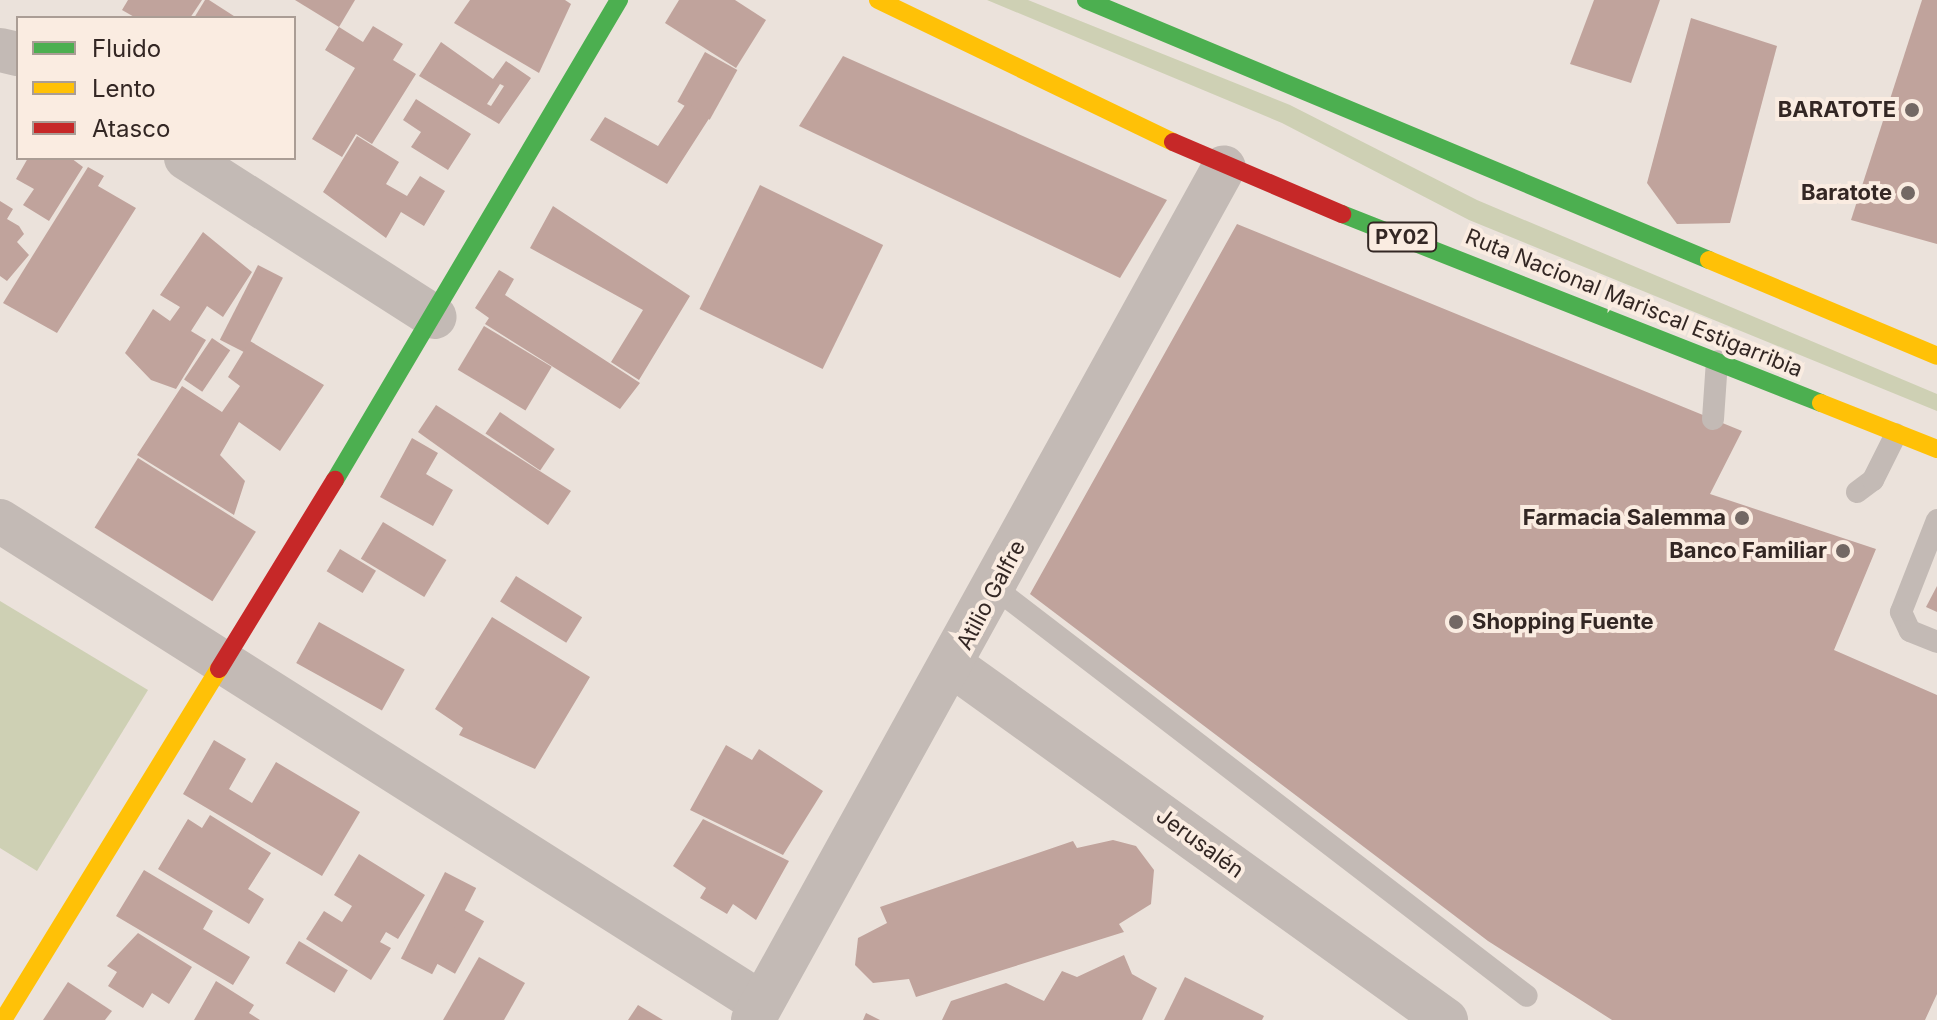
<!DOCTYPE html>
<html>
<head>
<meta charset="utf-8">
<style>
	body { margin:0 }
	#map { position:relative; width:1937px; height:1020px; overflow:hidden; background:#ebe2db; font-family:Inter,sans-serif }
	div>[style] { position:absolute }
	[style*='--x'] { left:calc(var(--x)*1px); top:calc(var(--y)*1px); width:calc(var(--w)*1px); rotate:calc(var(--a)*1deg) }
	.green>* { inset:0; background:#ced0b4 }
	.building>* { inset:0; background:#c0a39c; transform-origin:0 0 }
	.lane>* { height:22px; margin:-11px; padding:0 11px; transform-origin:11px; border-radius:11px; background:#c3bab5 }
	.street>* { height:44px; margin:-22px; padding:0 22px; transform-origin:22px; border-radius:22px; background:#c3bab5 }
	.fast>* { height:18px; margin:-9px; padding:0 9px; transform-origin:9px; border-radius:9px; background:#4caf50 }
	.slow>* { height:18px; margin:-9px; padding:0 9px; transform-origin:9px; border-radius:9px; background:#ffc107 }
	.jam>* { height:18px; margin:-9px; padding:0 9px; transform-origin:9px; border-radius:9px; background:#c62828 }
	.dots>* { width:22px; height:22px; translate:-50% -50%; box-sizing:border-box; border:4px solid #faece1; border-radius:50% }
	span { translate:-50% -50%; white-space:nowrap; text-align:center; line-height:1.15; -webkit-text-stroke:8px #faece1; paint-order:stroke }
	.shield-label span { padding:2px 6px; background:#faece1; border:2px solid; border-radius:6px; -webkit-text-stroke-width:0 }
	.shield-label { font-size:20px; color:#332724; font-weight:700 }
	.poi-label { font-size:22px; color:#332724; font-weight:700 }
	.right { translate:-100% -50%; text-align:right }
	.left { translate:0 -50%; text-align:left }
	.street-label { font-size:22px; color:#332724 }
	.legend { position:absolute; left:16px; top:16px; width:280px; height:144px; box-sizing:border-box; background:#faece1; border:2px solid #aa9d95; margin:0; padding:10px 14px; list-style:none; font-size:24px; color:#332724 }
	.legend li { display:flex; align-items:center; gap:16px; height:40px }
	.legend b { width:40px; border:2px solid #aa9d95 }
</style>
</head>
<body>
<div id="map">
	<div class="green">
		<div style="clip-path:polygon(987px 0,1028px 0,1290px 105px,1477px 200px,1937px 394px,1937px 411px,1469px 220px,1282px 123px)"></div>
		<div style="clip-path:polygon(0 601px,148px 690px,37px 871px,0 848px)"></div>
	</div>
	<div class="building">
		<div style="clip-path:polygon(128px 0,202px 0,190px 18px,136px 18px,122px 10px)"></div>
		<div style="clip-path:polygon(205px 0,209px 0,237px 18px,194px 18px)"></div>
		<div style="clip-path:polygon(295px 0,355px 0,339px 27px)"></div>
		<div style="clip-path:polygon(470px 0,565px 0,571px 4px,539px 73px,454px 23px)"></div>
		<div style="clip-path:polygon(679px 0,735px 0,766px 20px,736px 68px,665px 23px)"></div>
		<div style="clip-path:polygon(1594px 0,1660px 0,1631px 83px,1570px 64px)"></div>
		<div style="clip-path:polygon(1922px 0,1937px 0,1937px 244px,1851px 220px)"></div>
		<div style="clip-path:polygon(1691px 18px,1777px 46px,1730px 223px,1677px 224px,1647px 183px)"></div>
		<div style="clip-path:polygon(373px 26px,403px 44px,393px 60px,416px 74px,372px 144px,356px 134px,342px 157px,312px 139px,355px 68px,325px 50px,339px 27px,363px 42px)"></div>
		<div style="clip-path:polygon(evenodd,441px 42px,493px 79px,506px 61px,531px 78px,499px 124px,419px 76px,441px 42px,500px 84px,504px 86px,491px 106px,487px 104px,500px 84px)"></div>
		<div style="left:705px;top:52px;width:37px;height:57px;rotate:29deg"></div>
		<div style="clip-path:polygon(843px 56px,1167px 200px,1120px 278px,799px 126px)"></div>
		<div style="clip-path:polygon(416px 99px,471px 134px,448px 170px,411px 147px,421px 132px,403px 120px)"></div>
		<div style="clip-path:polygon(687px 102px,710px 117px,667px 184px,590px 140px,605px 117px,658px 146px)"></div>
		<div style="clip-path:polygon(357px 136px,399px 162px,386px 184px,407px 196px,420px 176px,445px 191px,424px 226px,401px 212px,386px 238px,323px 192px)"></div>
		<div style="clip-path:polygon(28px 158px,71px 158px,83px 167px,49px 221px,23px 205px,34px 189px,16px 179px)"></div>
		<div style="clip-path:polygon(88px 167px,104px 176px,98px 186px,136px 208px,57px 333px,3px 303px)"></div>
		<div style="left:760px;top:185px;width:137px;height:138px;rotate:26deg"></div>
		<div style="clip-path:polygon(0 201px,13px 209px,7px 219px,19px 226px,24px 234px,17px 242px,29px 255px,7px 281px,0 276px)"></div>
		<div style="clip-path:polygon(553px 206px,690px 296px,639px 380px,611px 362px,643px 310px,530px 248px)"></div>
		<div style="clip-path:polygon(1237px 224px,1742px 431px,1710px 494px,1876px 549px,1834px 650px,1937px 695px,1937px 994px,1925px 1020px,1612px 1020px,1488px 941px,1030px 594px)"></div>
		<div style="clip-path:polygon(203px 232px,252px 272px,223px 317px,207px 306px,191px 331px,206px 340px,176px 389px,151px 380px,125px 353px,153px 309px,170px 321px,180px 307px,160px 295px)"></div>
		<div style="left:258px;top:265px;width:28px;height:84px;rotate:27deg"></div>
		<div style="clip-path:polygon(499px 270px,514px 279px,505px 295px,640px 383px,620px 409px,485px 324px,489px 318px,475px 308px)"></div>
		<div style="left:484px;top:326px;width:79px;height:51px;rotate:31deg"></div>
		<div style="left:212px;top:338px;width:22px;height:50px;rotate:34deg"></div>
		<div style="clip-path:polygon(250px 341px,324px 385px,280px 451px,239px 422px,220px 455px,245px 481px,234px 515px,137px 455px,182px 386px,222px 412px,240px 386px,228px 377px)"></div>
		<div style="clip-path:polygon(436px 405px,571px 491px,548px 525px,418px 432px)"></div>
		<div style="left:500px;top:412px;width:66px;height:26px;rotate:34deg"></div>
		<div style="clip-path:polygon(412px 438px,438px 453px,426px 474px,453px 490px,433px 526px,380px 497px)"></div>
		<div style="left:138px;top:458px;width:139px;height:82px;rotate:32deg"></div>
		<div style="left:383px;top:522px;width:74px;height:43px;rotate:31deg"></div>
		<div style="left:340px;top:549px;width:42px;height:26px;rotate:31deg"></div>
		<div style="left:516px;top:576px;width:78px;height:30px;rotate:32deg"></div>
		<div style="clip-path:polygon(1937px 586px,1937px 612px,1926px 607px)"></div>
		<div style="clip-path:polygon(492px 617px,590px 677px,535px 769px,459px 735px,463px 728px,435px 709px)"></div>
		<div style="left:319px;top:622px;width:98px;height:47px;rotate:29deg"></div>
		<div style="clip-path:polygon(214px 740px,246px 759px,229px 789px,252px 803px,276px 762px,360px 812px,322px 876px,183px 794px)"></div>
		<div style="clip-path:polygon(726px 745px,752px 760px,759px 749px,823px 791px,783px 855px,690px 810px)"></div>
		<div style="clip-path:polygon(210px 815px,271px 853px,248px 889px,264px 899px,249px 924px,158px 869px,188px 819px,202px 828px)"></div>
		<div style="clip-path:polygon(703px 819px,789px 861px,756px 920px,733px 904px,727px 914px,700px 898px,706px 888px,673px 866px)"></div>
		<div style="clip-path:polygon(1113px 840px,1136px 846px,1154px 870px,1151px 904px,1119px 924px,1124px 932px,916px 997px,909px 979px,873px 983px,855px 965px,858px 938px,887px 923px,880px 907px,1073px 841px,1077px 848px)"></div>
		<div style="clip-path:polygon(359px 854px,425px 895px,398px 939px,386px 932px,380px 942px,391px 948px,371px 980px,306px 939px,324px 911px,342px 922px,352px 906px,334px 895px)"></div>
		<div style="clip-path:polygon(144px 870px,213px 911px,203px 929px,250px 957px,233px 985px,116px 916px)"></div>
		<div style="left:445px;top:872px;width:35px;height:97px;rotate:27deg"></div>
		<div style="left:464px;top:910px;width:23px;height:60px;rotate:29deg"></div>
		<div style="clip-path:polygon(138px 933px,192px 967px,169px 1004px,152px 993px,143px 1008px,108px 986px,117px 972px,107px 966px)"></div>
		<div style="left:299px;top:941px;width:57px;height:26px;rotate:31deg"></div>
		<div style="clip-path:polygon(1124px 955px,1132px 974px,1157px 988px,1142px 1020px,942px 1020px,951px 1001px,1006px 983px,1044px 1001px,1062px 971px,1077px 977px)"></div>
		<div style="clip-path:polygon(479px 957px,525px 983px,504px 1020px,443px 1020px)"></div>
		<div style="clip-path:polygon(1185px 977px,1264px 1016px,1262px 1020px,1164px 1020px)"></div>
		<div style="clip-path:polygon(216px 981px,254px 1005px,249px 1013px,260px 1020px,194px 1020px)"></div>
		<div style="clip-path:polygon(68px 982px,112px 1011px,105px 1020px,43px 1020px)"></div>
		<div style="clip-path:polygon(638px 1005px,663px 1020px,628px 1020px)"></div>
		<div style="clip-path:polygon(866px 1013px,880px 1020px,863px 1020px)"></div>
	</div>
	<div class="lane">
		<div style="--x:1713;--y:419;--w:58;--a:-86.1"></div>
		<div style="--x:1857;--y:492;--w:20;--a:-37"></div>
		<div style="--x:1873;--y:480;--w:51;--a:-63.4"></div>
		<div style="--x:1937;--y:520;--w:99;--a:111.4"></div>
		<div style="--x:1901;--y:612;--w:21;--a:65"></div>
		<div style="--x:1910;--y:631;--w:29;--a:22"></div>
		<div style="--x:995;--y:588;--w:670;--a:37.49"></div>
	</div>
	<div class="street">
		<div style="--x:0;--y:50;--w:18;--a:13"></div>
		<div style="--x:186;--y:158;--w:295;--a:32.6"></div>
		<div style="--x:0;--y:521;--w:899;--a:32.36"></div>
		<div style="--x:953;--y:666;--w:607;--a:35.68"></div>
		<div style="--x:753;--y:1020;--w:974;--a:-61.09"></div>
	</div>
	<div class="fast">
		<div style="--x:1086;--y:0;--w:675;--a:22.65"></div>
		<div style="--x:1342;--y:214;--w:515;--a:21.53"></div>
		<div style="--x:335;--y:480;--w:558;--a:-59.39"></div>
	</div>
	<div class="slow">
		<div style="--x:878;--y:0;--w:327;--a:25.7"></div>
		<div style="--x:1709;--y:260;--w:247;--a:22.8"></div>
		<div style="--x:1821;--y:403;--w:125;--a:21.6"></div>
		<div style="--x:3;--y:1020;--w:412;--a:-58.4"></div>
	</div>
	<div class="jam">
		<div style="--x:1173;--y:142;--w:184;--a:23.1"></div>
		<div style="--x:219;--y:669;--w:222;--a:-58.5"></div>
	</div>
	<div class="dots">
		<div style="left:1912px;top:110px;background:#736864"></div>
		<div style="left:1908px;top:193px;background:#736864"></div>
		<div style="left:1742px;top:518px;background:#736864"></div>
		<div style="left:1843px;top:551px;background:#736864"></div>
		<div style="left:1456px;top:622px;background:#736864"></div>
	</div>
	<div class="shield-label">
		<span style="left:1402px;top:237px">PY02</span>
	</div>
	<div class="poi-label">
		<span class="right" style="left:1896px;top:110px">BARATOTE</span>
		<span class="right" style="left:1892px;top:193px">Baratote</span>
		<span class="right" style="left:1726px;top:518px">Farmacia Salemma</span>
		<span class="right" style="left:1827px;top:551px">Banco Familiar</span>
		<span class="left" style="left:1472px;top:622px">Shopping Fuente</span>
	</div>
	<div class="street-label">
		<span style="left:1634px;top:303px;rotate:22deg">Ruta Nacional Mariscal Estigarribia</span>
		<span style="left:991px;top:595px;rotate:-62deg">Atilio Galfre</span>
		<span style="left:1200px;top:843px;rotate:36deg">Jerusalén</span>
	</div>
	<ul class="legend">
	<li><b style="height:10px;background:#4caf50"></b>Fluido</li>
	<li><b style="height:10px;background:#ffc107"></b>Lento</li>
	<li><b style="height:10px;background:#c62828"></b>Atasco</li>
	</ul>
</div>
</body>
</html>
